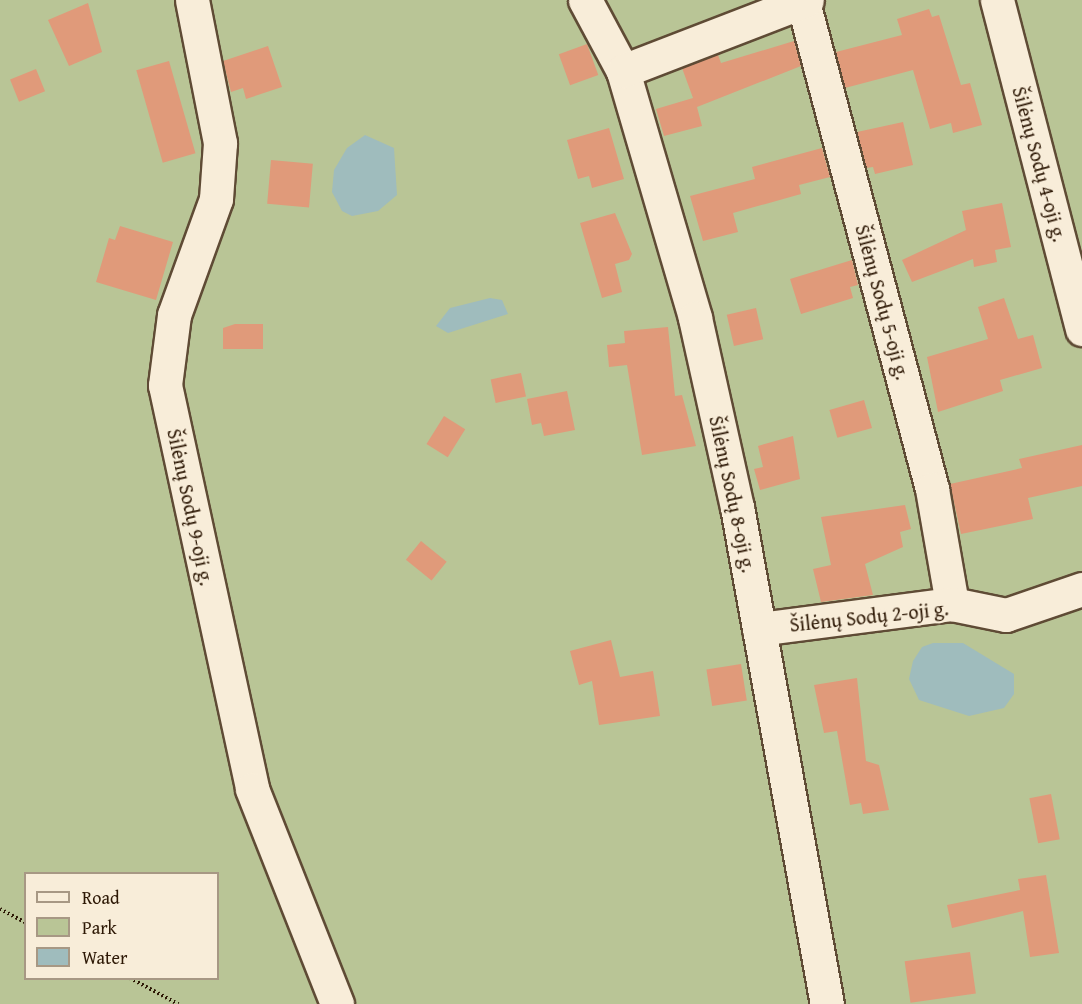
<!DOCTYPE html>
<html>
<head>
<meta charset="utf-8">
<style>
	body { margin:0 }
	#map { position:relative; width:1082px; height:1004px; overflow:hidden; background:#f4e4c4; font-family:"Gentium Book Plus",serif }
	div>[style] { position:absolute }
	[style*='--x'] { left:calc(var(--x)*1px); top:calc(var(--y)*1px); width:calc(var(--w)*1px); rotate:calc(var(--a)*1deg) }
	.green>* { inset:0; background:#b9c596 }
	.water>* { inset:0; background:#9fbcbd }
	.building>* { inset:0; background:#e09a7a; transform-origin:0 0 }
	.path>* { height:4px; margin-top:-2px; transform-origin:0; background:repeating-linear-gradient(90deg,#2d1805 0 1.5px,transparent 0 4.5px) }
	.roads { filter:drop-shadow(2px 0 #5f4b35) drop-shadow(-2px 0 #5f4b35) drop-shadow(0 2px #5f4b35) drop-shadow(0 -2px #5f4b35) }
	.minor>* { height:33px; margin:-16.5px; padding:0 16.5px; transform-origin:16.5px; border-radius:16.5px; background:#f8edd9 }
	span { translate:-50% -50%; white-space:nowrap; text-align:center; line-height:1.15; -webkit-text-stroke:4.5px #f8edd9; paint-order:stroke }
	.street-label { font-size:20px; color:#2d1805 }
	.legend { position:absolute; left:24px; top:872px; width:195px; height:108px; box-sizing:border-box; background:#f8edd9; border:2px solid #a79884; margin:0; padding:8px 10px; list-style:none; font-size:18px; color:#2d1805 }
	.legend li { display:flex; align-items:center; gap:12px; height:30px }
	.legend b { width:30px; border:2px solid #a79884 }
</style>
</head>
<body>
<div id="map">
	<div class="green">
		<div style="clip-path:polygon(evenodd,0 0,1082px 0,1082px 1004px,0 1004px,0 0,26px 874px,218px 874px,218px 978px,26px 978px,26px 874px)"></div>
	</div>
	<div class="water">
		<div style="clip-path:polygon(365px 135px,394px 148px,397px 195px,378px 211px,352px 216px,342px 211px,332px 192px,334px 170px,347px 148px)"></div>
		<div style="clip-path:polygon(490px 298px,502px 300px,508px 314px,448px 333px,436px 326px,450px 308px)"></div>
		<div style="clip-path:polygon(933px 643px,963px 643px,1014px 674px,1014px 694px,1004px 708px,969px 716px,919px 700px,909px 679px,913px 661px,922px 647px)"></div>
	</div>
	<div class="building">
		<div style="clip-path:polygon(88px 3px,102px 52px,69px 66px,48px 20px)"></div>
		<div style="clip-path:polygon(929px 9px,932px 17px,939px 15px,961px 85px,970px 83px,982px 125px,953px 133px,951px 123px,930px 129px,913px 70px,845px 88px,836px 52px,902px 35px,897px 19px)"></div>
		<div style="clip-path:polygon(794px 41px,801px 66px,697px 107px,702px 126px,664px 136px,656px 109px,693px 98px,682px 68px,718px 55px,721px 63px)"></div>
		<div style="left:587px;top:44px;width:33px;height:30px;rotate:70deg"></div>
		<div style="clip-path:polygon(268px 46px,282px 87px,246px 99px,243px 88px,231px 92px,223px 61px)"></div>
		<div style="left:169px;top:61px;width:96px;height:34px;rotate:74deg"></div>
		<div style="left:36px;top:69px;width:24px;height:28px;rotate:68deg"></div>
		<div style="clip-path:polygon(903px 122px,913px 165px,875px 174px,873px 167px,866px 168px,857px 132px)"></div>
		<div style="clip-path:polygon(609px 128px,624px 179px,592px 188px,589px 176px,578px 179px,567px 140px)"></div>
		<div style="clip-path:polygon(822px 148px,830px 177px,799px 185px,801px 194px,733px 213px,738px 232px,703px 241px,690px 196px,755px 179px,752px 167px)"></div>
		<div style="left:271px;top:160px;width:42px;height:44px;rotate:5deg"></div>
		<div style="clip-path:polygon(1002px 203px,1011px 247px,995px 250px,997px 262px,974px 267px,973px 259px,912px 282px,902px 260px,966px 230px,962px 211px)"></div>
		<div style="clip-path:polygon(615px 213px,632px 254px,629px 260px,615px 264px,622px 292px,602px 298px,580px 223px)"></div>
		<div style="clip-path:polygon(120px 226px,173px 242px,156px 300px,96px 282px,109px 238px,115px 240px)"></div>
		<div style="clip-path:polygon(852px 260px,858px 285px,850px 287px,853px 298px,801px 314px,790px 279px)"></div>
		<div style="clip-path:polygon(1004px 298px,1018px 339px,1033px 335px,1042px 368px,1000px 380px,1003px 391px,938px 412px,927px 357px,988px 339px,978px 307px)"></div>
		<div style="left:756px;top:308px;width:32px;height:30px;rotate:77deg"></div>
		<div style="clip-path:polygon(235px 324px,263px 324px,263px 349px,223px 349px,223px 328px)"></div>
		<div style="clip-path:polygon(668px 327px,675px 396px,682px 395px,696px 446px,642px 455px,627px 365px,609px 367px,607px 345px,625px 343px,624px 331px)"></div>
		<div style="left:521px;top:373px;width:24px;height:31px;rotate:78deg"></div>
		<div style="clip-path:polygon(567px 391px,575px 430px,544px 436px,541px 423px,532px 425px,527px 399px)"></div>
		<div style="left:864px;top:400px;width:29px;height:36px;rotate:74deg"></div>
		<div style="left:444px;top:416px;width:25px;height:33px;rotate:32deg"></div>
		<div style="clip-path:polygon(793px 436px,800px 479px,760px 490px,754px 469px,763px 467px,758px 446px)"></div>
		<div style="clip-path:polygon(1082px 445px,1082px 486px,1028px 498px,1033px 519px,961px 534px,950px 484px,1022px 468px,1019px 459px)"></div>
		<div style="clip-path:polygon(905px 505px,911px 529px,900px 532px,903px 547px,865px 564px,873px 595px,821px 602px,813px 569px,831px 565px,821px 517px)"></div>
		<div style="left:421px;top:541px;width:33px;height:24px;rotate:39deg"></div>
		<div style="clip-path:polygon(611px 640px,620px 677px,653px 671px,660px 716px,599px 725px,592px 681px,579px 685px,570px 651px)"></div>
		<div style="left:741px;top:664px;width:37px;height:35px;rotate:81deg"></div>
		<div style="clip-path:polygon(857px 678px,866px 761px,879px 765px,889px 810px,863px 814px,861px 803px,850px 805px,837px 731px,824px 733px,814px 685px)"></div>
		<div style="left:1051px;top:794px;width:46px;height:22px;rotate:79deg"></div>
		<div style="clip-path:polygon(1046px 875px,1059px 953px,1030px 957px,1023px 911px,952px 928px,947px 905px,1020px 890px,1018px 879px)"></div>
		<div style="left:970px;top:952px;width:42px;height:66px;rotate:82deg"></div>
	</div>
	<div class="path">
		<div style="--x:0;--y:909;--w:30;--a:28"></div>
		<div style="--x:130;--y:978;--w:55;--a:28.4"></div>
	</div>
	<div class="roads">
		<div class="minor">
			<div style="--x:192;--y:0;--w:146;--a:78.9"></div>
			<div style="--x:220;--y:143;--w:56;--a:94.1"></div>
			<div style="--x:216;--y:199;--w:123;--a:109.9"></div>
			<div style="--x:174;--y:315;--w:71;--a:97.3"></div>
			<div style="--x:165;--y:385;--w:413;--a:77.8"></div>
			<div style="--x:252;--y:789;--w:231;--a:68.4"></div>
			<div style="--x:585;--y:0;--w:81;--a:61.8"></div>
			<div style="--x:623;--y:71;--w:257;--a:73.7"></div>
			<div style="--x:695;--y:318;--w:194;--a:77.5"></div>
			<div style="--x:737;--y:507;--w:505;--a:79.74"></div>
			<div style="--x:997;--y:0;--w:340;--a:75.5"></div>
			<div style="--x:803;--y:2;--w:504;--a:75.16"></div>
			<div style="--x:932;--y:489;--w:117;--a:80.1"></div>
			<div style="--x:623;--y:71;--w:197;--a:-21.1"></div>
			<div style="--x:759;--y:629;--w:195;--a:-7.4"></div>
			<div style="--x:952;--y:604;--w:55;--a:11.5"></div>
			<div style="--x:1006;--y:615;--w:80;--a:-18.9"></div>
		</div>
	</div>
	<div class="street-label">
		<span style="left:1040px;top:164px;rotate:75deg">Šilėnų Sodų 4-oji g.</span>
		<span style="left:883px;top:302px;rotate:75deg">Šilėnų Sodų 5-oji g.</span>
		<span style="left:733px;top:494px;rotate:78deg">Šilėnų Sodų 8-oji g.</span>
		<span style="left:191px;top:507px;rotate:78deg">Šilėnų Sodų 9-oji g.</span>
		<span style="left:869px;top:616px;rotate:-6deg">Šilėnų Sodų 2-oji g.</span>
	</div>
	<ul class="legend">
	<li><b style="height:8px;background:#f8edd9"></b>Road</li>
	<li><b style="height:16px;background:#b9c596"></b>Park</li>
	<li><b style="height:16px;background:#9fbcbd"></b>Water</li>
	</ul>
</div>
</body>
</html>
